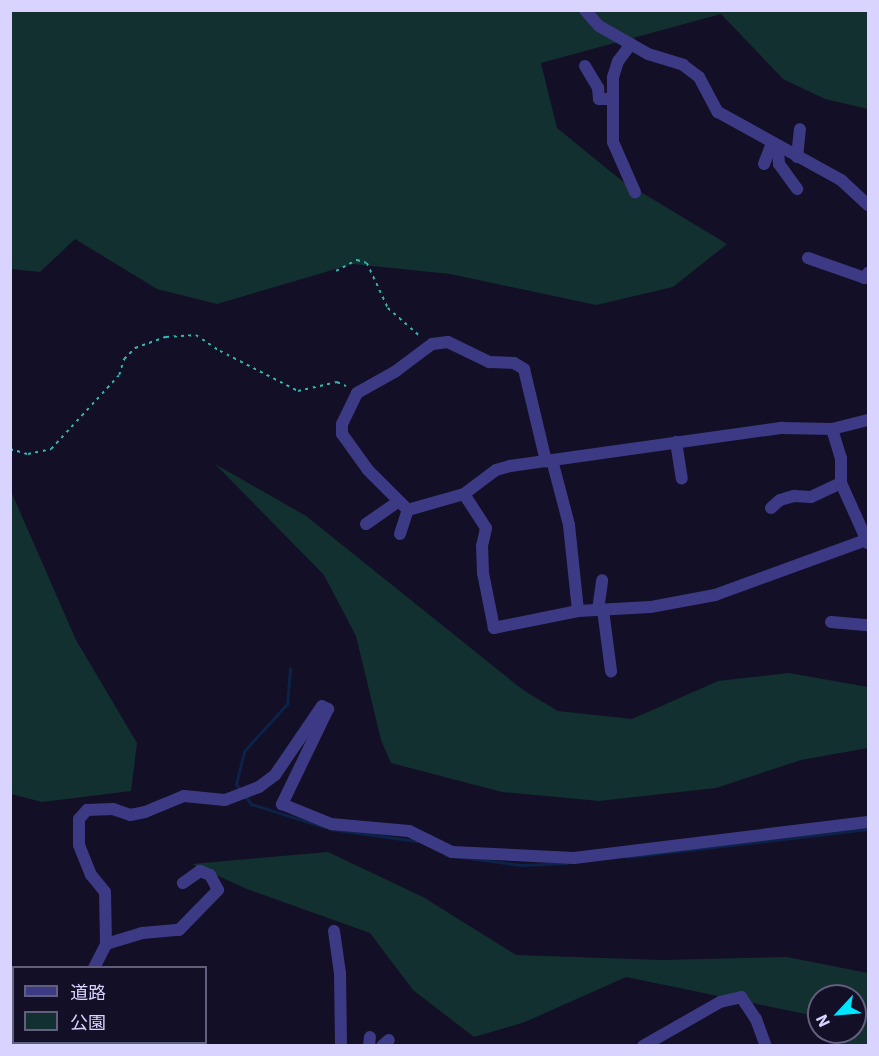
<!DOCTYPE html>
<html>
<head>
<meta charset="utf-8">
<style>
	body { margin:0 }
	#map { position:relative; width:879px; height:1056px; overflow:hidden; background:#130f26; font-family:"IBM Plex Sans","Noto Sans JP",sans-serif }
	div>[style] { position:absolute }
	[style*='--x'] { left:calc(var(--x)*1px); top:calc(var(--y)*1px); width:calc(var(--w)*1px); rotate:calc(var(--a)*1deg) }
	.green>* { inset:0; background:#12302f }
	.stream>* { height:3px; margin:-1.5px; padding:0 1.5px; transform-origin:1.5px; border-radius:1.5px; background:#0c2248 }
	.path>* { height:1.5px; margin-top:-0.75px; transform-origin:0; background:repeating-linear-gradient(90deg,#2fb8b0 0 3px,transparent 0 7.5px) }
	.street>* { height:12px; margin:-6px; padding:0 6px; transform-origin:6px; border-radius:6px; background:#3d3a85 }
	span { translate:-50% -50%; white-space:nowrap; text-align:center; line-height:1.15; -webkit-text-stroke:4.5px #130f26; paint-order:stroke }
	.frame { position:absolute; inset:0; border:12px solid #d9d4ff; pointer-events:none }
	.legend { position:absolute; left:12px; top:966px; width:195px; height:78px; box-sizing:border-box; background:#130f26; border:2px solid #625e7d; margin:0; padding:8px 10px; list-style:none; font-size:18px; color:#d9d4ff }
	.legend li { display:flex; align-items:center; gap:12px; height:30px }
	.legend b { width:30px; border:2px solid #625e7d }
	.north { position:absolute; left:807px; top:984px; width:60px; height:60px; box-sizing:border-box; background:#130f26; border:2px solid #625e7d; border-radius:50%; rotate:244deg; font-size:16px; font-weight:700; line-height:24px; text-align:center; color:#d9d4ff }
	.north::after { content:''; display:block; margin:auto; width:21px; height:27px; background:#00e5ff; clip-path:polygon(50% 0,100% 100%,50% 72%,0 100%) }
</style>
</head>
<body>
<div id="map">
	<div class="green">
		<div style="clip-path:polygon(10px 11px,868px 11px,868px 109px,825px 99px,783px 79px,721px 14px,541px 63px,557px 128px,621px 180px,727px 244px,673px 287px,596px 305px,450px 274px,353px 264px,217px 304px,157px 289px,75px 239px,40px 272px,11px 269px)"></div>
		<div style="clip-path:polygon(215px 464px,306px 516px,523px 690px,558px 711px,632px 719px,718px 681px,789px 673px,868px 687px,868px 748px,801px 760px,716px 788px,599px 801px,502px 792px,391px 763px,381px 740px,356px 636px,324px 575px)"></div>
		<div style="clip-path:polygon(10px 489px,76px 640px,137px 743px,131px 791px,42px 802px,11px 794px)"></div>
		<div style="clip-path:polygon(328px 852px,423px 897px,516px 955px,663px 960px,787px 957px,868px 973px,868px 1045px,831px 1045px,822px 1032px,855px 1032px,855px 996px,819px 996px,819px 1028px,810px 1015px,626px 977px,525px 1022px,474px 1037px,413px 990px,370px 933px,247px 889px,192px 864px)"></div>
	</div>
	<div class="stream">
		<div style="--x:241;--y:791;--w:9;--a:-126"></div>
		<div style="--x:236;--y:784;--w:34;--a:-76"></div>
		<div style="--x:244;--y:751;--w:64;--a:-47.5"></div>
		<div style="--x:287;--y:704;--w:36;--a:-85"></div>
		<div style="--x:245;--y:796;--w:10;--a:53"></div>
		<div style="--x:251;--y:804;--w:77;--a:17.5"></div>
		<div style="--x:330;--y:829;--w:87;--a:7.9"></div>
		<div style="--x:446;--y:855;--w:76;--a:7.6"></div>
		<div style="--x:521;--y:865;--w:46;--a:-2.5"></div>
		<div style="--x:627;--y:857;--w:243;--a:-6.6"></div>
	</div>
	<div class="path">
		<div style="--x:336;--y:271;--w:24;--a:-28"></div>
		<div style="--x:357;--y:260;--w:10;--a:17"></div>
		<div style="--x:367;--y:263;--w:50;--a:65"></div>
		<div style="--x:388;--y:308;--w:44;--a:41.3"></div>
		<div style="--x:10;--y:449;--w:19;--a:16"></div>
		<div style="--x:28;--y:454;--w:24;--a:-12"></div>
		<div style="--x:51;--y:449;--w:100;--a:-47.4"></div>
		<div style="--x:119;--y:375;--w:17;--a:-73"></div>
		<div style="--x:124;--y:359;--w:16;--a:-45"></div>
		<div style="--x:135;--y:348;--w:33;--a:-20"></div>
		<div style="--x:166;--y:337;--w:30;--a:-4"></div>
		<div style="--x:196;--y:335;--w:29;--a:34"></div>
		<div style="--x:220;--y:351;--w:88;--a:27.1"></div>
		<div style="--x:298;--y:391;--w:40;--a:-13"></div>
		<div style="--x:337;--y:382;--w:10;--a:24"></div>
	</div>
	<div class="street">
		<div style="--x:585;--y:10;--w:21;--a:49"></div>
		<div style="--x:599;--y:26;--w:56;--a:29.7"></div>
		<div style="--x:648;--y:54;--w:37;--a:17"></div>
		<div style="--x:683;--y:65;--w:20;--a:37"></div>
		<div style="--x:699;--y:77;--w:40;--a:62"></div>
		<div style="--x:718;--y:112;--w:141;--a:28.9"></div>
		<div style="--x:841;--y:180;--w:37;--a:43"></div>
		<div style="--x:631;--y:44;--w:21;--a:127"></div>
		<div style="--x:618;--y:61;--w:17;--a:107"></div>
		<div style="--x:613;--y:77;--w:65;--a:90"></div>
		<div style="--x:613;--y:142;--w:55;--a:66.3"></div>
		<div style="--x:585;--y:66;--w:26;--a:59"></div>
		<div style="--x:598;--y:88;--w:11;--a:85"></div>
		<div style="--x:599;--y:99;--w:14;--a:0"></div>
		<div style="--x:778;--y:146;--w:18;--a:87"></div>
		<div style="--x:779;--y:164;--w:31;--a:54"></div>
		<div style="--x:797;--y:157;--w:28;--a:-84"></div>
		<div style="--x:764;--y:164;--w:22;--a:-69"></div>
		<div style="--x:808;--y:258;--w:60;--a:19.3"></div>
		<div style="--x:865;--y:278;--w:6;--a:-59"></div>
		<div style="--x:832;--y:429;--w:30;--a:73"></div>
		<div style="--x:841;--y:458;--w:25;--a:90"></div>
		<div style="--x:841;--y:483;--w:66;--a:65.8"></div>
		<div style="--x:676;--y:442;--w:37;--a:81"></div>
		<div style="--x:552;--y:460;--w:67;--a:75.3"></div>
		<div style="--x:569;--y:525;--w:86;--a:84"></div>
		<div style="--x:464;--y:494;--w:58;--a:164.1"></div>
		<div style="--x:408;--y:510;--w:57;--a:-135"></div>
		<div style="--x:368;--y:470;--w:44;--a:-125.8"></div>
		<div style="--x:342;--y:434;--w:10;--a:-90"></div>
		<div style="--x:342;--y:424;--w:34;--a:-64"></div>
		<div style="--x:357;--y:393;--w:45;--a:-29.4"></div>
		<div style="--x:396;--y:371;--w:45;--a:-36.9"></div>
		<div style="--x:432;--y:344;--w:16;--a:-7"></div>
		<div style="--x:448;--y:342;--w:46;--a:26"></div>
		<div style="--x:489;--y:362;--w:25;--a:2"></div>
		<div style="--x:514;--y:363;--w:12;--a:31"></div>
		<div style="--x:524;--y:369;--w:95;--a:76.6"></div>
		<div style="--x:771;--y:508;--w:12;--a:-42"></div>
		<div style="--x:780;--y:500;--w:15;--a:-16"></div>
		<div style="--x:794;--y:496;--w:17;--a:3"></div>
		<div style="--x:811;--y:497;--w:33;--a:-25"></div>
		<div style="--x:366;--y:524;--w:40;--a:-34.9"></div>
		<div style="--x:400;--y:534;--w:25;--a:-72"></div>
		<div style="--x:866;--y:540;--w:161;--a:160"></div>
		<div style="--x:715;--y:595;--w:66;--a:169.5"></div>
		<div style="--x:650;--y:607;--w:72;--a:176.8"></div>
		<div style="--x:578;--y:611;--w:86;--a:168.6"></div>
		<div style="--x:494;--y:628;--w:56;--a:-101.3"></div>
		<div style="--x:483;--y:573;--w:27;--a:-92"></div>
		<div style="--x:482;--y:546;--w:18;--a:-77"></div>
		<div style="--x:486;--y:528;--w:40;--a:-122.9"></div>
		<div style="--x:464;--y:494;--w:40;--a:-37"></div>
		<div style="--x:496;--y:470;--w:15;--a:-16"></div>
		<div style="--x:510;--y:466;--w:275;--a:-8"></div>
		<div style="--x:782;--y:428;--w:50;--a:1.1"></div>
		<div style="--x:832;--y:429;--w:37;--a:-14"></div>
		<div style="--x:598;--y:610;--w:30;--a:-82"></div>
		<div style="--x:603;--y:610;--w:62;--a:82.5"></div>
		<div style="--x:831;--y:622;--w:37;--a:5"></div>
		<div style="--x:334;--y:931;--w:42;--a:81.9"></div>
		<div style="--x:340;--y:973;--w:73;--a:89.2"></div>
		<div style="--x:106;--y:944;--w:52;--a:-91.1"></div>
		<div style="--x:105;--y:892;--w:22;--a:-129"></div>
		<div style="--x:91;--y:875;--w:32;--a:-112"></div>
		<div style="--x:79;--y:845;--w:26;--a:-90"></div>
		<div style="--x:79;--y:819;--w:12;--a:-48"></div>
		<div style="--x:87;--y:810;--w:26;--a:-2"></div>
		<div style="--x:113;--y:809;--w:18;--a:19"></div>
		<div style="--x:130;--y:815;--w:15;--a:-11"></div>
		<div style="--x:145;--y:812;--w:42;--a:-22.3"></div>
		<div style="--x:184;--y:796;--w:41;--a:5.6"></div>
		<div style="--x:225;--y:800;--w:36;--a:-21"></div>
		<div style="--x:259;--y:787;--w:20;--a:-37"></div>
		<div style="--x:275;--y:775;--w:83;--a:-55.7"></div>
		<div style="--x:322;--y:706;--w:7;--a:27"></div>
		<div style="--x:328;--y:709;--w:106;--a:115.8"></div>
		<div style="--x:282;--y:804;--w:53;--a:22.2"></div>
		<div style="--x:331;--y:824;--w:78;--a:5.1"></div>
		<div style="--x:409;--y:831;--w:48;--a:26"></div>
		<div style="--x:452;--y:852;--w:122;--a:2.8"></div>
		<div style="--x:574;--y:858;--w:296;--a:-7"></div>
		<div style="--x:94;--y:968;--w:27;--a:-63"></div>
		<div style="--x:106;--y:944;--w:38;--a:-17"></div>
		<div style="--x:142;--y:933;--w:37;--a:-5"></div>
		<div style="--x:179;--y:930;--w:56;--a:-45.7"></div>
		<div style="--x:218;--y:890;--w:17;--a:-118"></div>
		<div style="--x:210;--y:875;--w:11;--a:-158"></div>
		<div style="--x:200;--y:871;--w:21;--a:145"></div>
		<div style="--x:10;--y:1001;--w:4;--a:14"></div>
		<div style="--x:124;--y:1042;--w:9;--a:27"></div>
		<div style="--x:369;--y:1046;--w:9;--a:-84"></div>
		<div style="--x:382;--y:1046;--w:9;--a:-41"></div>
		<div style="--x:643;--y:1046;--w:89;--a:-29.7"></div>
		<div style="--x:720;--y:1002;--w:22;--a:-13"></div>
		<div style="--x:741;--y:997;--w:27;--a:56"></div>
		<div style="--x:756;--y:1019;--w:29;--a:70"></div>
	</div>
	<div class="frame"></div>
	<ul class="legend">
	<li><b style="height:8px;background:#3d3a85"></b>道路</li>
	<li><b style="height:16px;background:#12302f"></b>公園</li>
	</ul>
	<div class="north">N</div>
</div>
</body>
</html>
